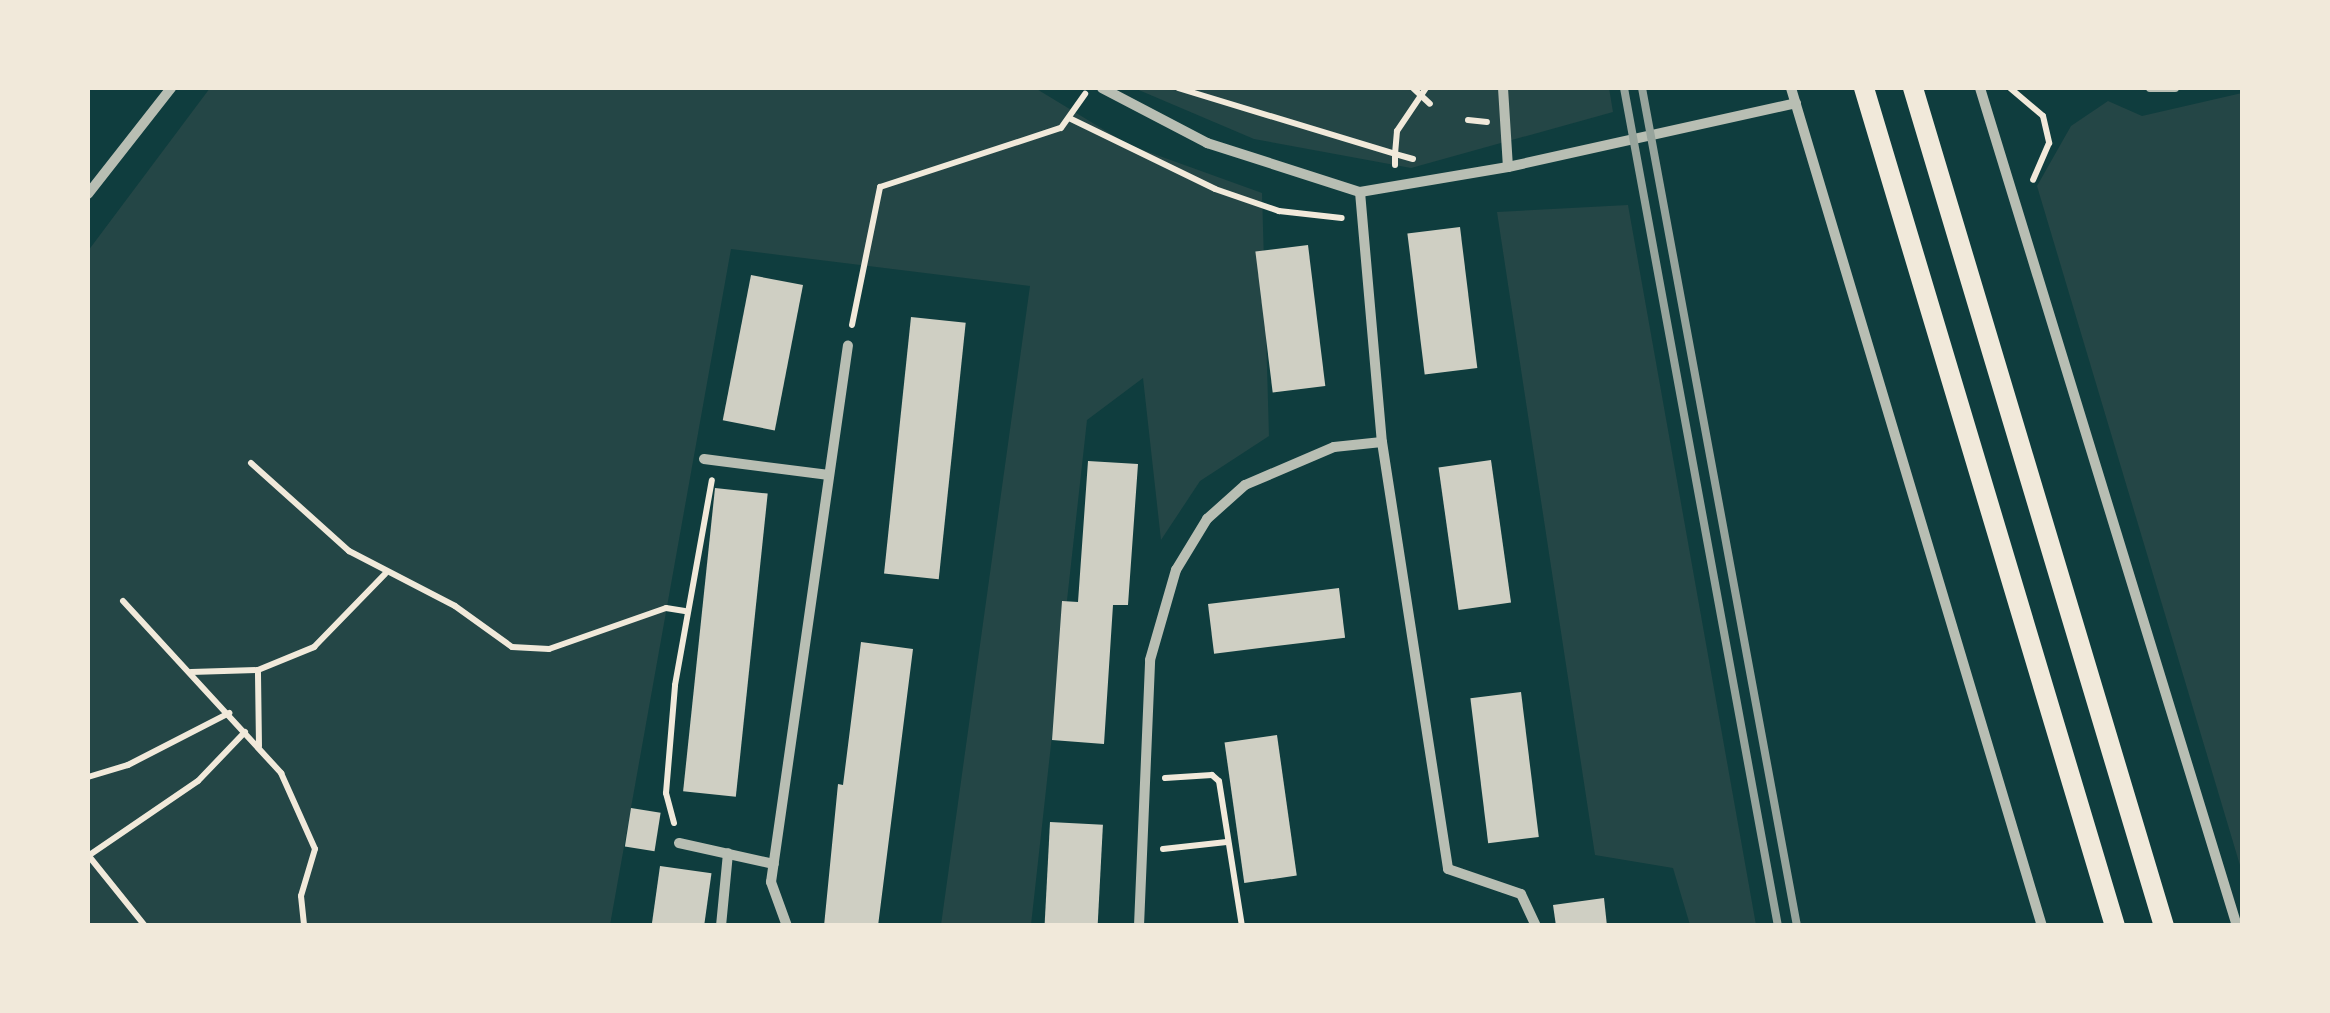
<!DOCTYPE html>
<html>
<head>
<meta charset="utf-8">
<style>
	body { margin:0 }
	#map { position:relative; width:2330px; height:1013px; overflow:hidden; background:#0f3d3e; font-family:Roboto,sans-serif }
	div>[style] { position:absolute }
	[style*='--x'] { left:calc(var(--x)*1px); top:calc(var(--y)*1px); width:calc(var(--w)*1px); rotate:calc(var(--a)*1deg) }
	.green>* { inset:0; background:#244646 }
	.building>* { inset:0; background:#cfcfc3; transform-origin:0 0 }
	.path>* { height:6px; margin:-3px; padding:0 3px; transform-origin:3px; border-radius:3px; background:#f1e9da }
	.service>* { height:8px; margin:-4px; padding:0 4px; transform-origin:4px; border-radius:4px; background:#b8beb3 }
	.minor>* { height:10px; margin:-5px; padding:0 5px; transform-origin:5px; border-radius:5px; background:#b8beb3 }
	.secondary>* { height:20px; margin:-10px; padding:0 10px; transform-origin:10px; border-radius:10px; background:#f1e9da }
	.rail>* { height:8px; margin:-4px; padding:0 4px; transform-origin:4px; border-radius:4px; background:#97a49c }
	span { translate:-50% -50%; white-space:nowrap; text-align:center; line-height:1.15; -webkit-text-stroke:8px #f1e9da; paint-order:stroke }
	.frame { position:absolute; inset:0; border:90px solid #f1e9da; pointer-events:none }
</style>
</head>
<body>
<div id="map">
	<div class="green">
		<div style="clip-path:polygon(210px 88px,1035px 88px,1129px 145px,1262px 193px,1269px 436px,1200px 481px,1161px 540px,1143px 378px,1087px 420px,1031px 925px,941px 925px,1030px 286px,731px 249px,610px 925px,88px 926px,88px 251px)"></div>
		<div style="clip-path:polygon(1134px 88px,1609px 88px,1613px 112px,1411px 168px,1254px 139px)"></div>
		<div style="clip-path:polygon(2242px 93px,2242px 872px,2037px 186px,2071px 126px,2108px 101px,2142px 116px)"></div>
		<div style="clip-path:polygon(1628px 205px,1756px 925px,1690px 925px,1673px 868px,1595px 855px,1497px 212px)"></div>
	</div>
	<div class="building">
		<div style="left:1460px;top:227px;width:142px;height:53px;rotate:83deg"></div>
		<div style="left:1308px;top:245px;width:142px;height:53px;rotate:83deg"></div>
		<div style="left:751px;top:275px;width:53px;height:148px;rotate:11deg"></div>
		<div style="left:911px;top:317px;width:55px;height:258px;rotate:6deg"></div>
		<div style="left:1491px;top:460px;width:144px;height:53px;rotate:82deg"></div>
		<div style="clip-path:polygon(1088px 461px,1138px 464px,1128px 605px,1113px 605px,1104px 744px,1052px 740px,1062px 601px,1078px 602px)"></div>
		<div style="left:715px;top:488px;width:53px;height:305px;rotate:6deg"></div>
		<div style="left:1339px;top:588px;width:50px;height:132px;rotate:83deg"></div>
		<div style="clip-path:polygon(861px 642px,913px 649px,878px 926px,824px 926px,838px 784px,843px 785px)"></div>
		<div style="left:1521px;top:692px;width:146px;height:51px;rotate:83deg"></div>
		<div style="left:1277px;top:735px;width:142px;height:53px;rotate:82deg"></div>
		<div style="left:631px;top:808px;width:30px;height:39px;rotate:9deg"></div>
		<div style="left:1050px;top:822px;width:53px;height:104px;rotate:3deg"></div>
		<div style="left:660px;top:866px;width:52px;height:60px;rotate:8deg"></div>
		<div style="clip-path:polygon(1604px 898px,1607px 926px,1556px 926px,1553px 905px)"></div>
	</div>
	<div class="path">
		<div style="--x:1178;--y:88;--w:227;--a:16.9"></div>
		<div style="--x:1395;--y:154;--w:11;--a:90"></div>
		<div style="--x:1413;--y:88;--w:23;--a:43"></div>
		<div style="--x:2010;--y:88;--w:43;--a:40.3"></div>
		<div style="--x:2043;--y:116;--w:28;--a:77"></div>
		<div style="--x:2049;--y:143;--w:40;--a:113.4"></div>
		<div style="--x:1069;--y:118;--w:162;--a:25.9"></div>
		<div style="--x:1215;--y:189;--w:68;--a:19"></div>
		<div style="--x:1279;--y:211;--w:63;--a:6.3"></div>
		<div style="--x:1468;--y:120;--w:19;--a:6"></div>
		<div style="--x:1413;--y:159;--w:19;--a:-164"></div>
		<div style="--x:1395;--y:154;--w:23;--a:-85"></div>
		<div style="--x:1397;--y:131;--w:52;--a:-56"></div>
		<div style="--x:852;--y:325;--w:141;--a:-78.5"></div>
		<div style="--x:880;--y:187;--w:190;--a:-18.1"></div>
		<div style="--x:1061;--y:128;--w:42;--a:-54.8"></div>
		<div style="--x:251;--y:463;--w:132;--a:41.9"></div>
		<div style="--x:349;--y:551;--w:119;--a:27.4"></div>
		<div style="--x:455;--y:606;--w:70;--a:35.7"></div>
		<div style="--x:512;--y:647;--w:37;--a:3"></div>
		<div style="--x:549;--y:649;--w:124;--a:-19.3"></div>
		<div style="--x:666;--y:608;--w:19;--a:9"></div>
		<div style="--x:123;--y:601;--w:234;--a:47.4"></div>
		<div style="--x:281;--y:773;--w:83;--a:65.9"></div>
		<div style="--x:315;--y:849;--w:49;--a:106.6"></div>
		<div style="--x:301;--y:896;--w:30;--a:84"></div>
		<div style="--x:191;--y:672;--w:67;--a:-1.7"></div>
		<div style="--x:259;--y:746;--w:76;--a:-90.8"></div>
		<div style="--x:258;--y:670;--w:61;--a:-22.3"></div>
		<div style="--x:314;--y:647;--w:102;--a:-45.8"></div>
		<div style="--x:88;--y:777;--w:42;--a:-16.7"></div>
		<div style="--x:128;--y:765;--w:114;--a:-27.2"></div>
		<div style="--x:1165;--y:778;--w:47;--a:-3.7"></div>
		<div style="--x:1212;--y:775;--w:9;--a:41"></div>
		<div style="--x:1219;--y:781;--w:147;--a:81"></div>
		<div style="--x:674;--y:823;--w:31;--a:-105"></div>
		<div style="--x:666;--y:793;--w:108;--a:-85.2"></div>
		<div style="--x:675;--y:685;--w:208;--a:-79.8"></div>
		<div style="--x:1163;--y:849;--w:64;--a:-6.2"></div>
		<div style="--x:88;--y:855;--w:91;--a:51.2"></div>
		<div style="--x:88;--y:856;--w:133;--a:-34.3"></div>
		<div style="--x:198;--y:781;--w:68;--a:-46.2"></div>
	</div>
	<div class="service">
		<div style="--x:2150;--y:88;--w:25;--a:0"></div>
	</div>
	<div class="minor">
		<div style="--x:1102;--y:88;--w:119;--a:27.6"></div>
		<div style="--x:1207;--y:143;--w:161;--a:17.8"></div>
		<div style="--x:1360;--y:192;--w:150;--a:-9.6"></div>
		<div style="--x:1508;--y:167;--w:295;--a:-12.5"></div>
		<div style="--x:1503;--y:88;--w:79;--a:86.4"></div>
		<div style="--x:1791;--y:88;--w:875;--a:73.33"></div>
		<div style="--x:1980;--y:88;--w:877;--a:72.95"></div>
		<div style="--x:1360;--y:192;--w:251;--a:85"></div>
		<div style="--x:1382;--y:442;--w:432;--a:81.2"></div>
		<div style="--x:1448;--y:869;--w:77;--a:18.9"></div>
		<div style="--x:1521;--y:894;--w:35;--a:65"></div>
		<div style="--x:88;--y:194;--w:135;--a:-51.9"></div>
		<div style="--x:704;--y:459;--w:126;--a:7.3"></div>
		<div style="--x:679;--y:843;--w:97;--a:12.5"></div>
		<div style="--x:721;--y:926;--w:73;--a:-84.5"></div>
		<div style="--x:787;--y:926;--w:47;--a:-110"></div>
		<div style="--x:771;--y:882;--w:542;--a:-81.84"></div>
		<div style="--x:1139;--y:926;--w:266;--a:-87.6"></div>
		<div style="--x:1150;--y:660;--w:94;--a:-73.9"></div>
		<div style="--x:1176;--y:570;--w:60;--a:-58.7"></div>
		<div style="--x:1207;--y:519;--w:51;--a:-41.8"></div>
		<div style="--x:1245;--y:485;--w:97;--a:-23.1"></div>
		<div style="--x:1334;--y:447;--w:48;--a:-5.9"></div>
	</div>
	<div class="secondary">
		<div style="--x:1864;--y:88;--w:875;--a:73.33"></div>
		<div style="--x:1913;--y:88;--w:875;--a:73.33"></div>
	</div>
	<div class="rail">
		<div style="--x:1624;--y:88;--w:852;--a:79.59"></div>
		<div style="--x:1642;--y:88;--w:852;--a:79.52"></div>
	</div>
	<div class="frame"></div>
</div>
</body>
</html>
